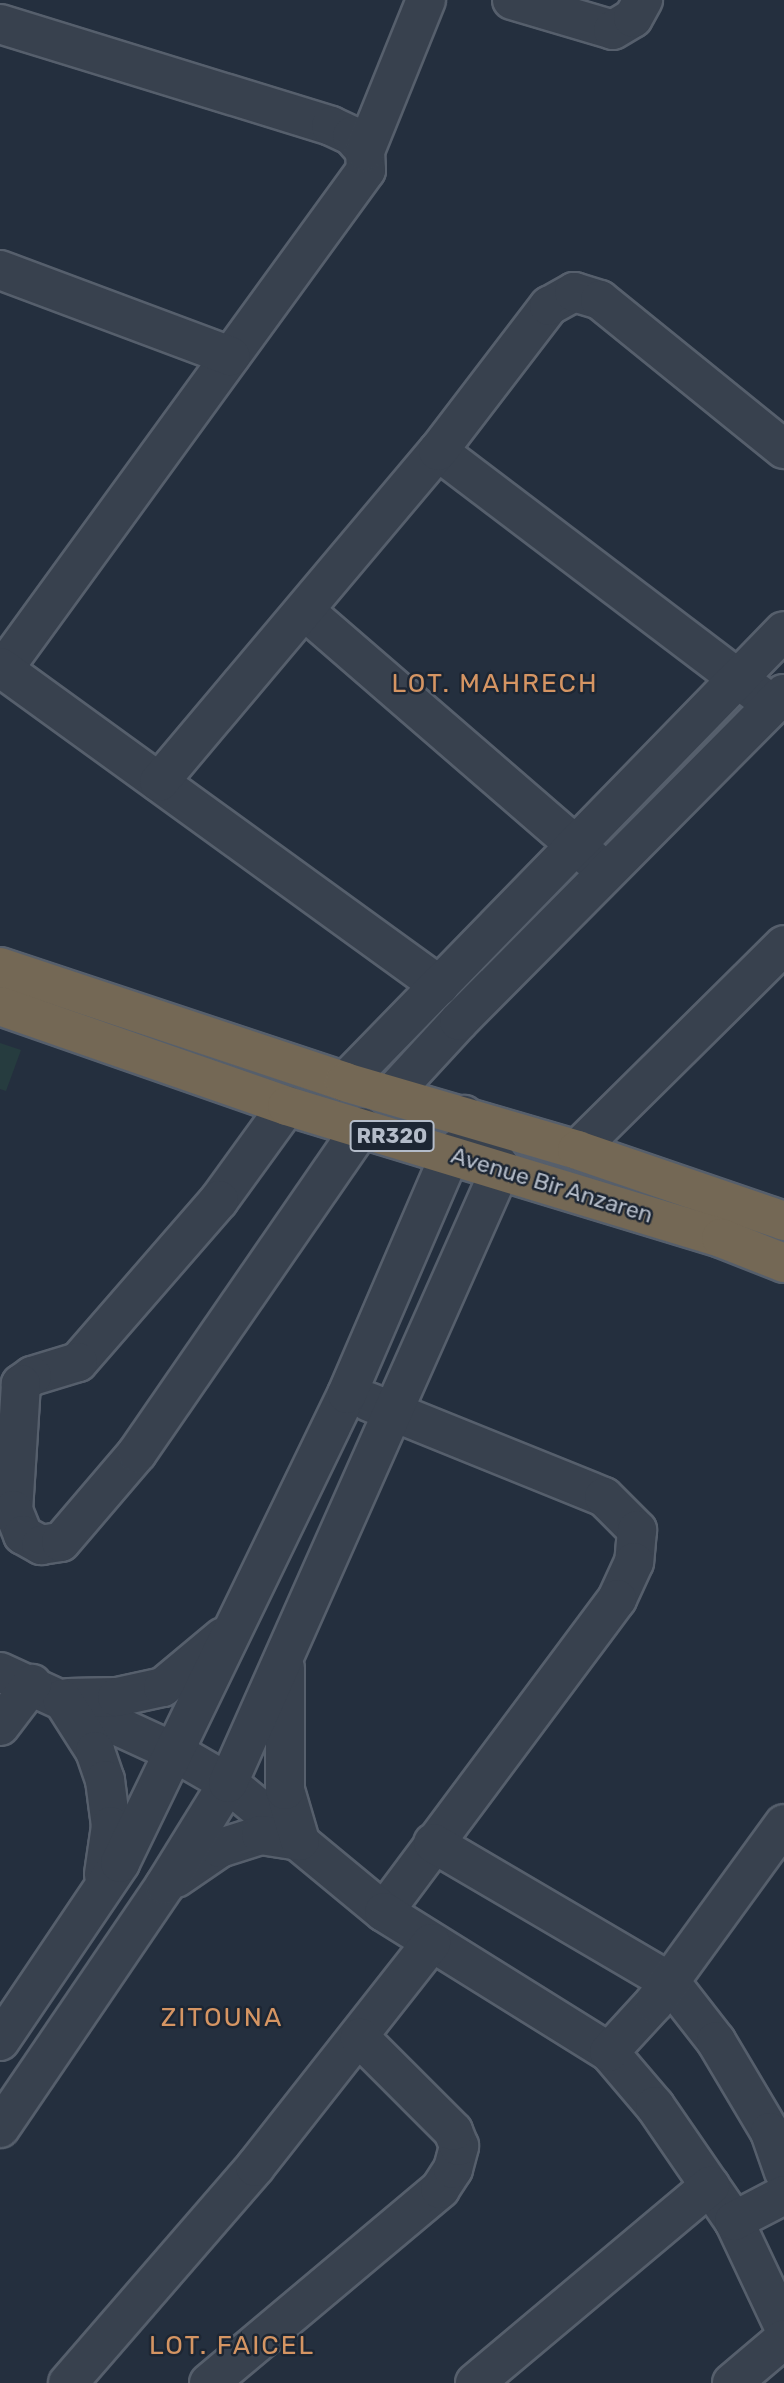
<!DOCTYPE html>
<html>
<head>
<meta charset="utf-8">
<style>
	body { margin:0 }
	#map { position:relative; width:784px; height:2383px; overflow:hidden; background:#242f3e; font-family:Rubik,sans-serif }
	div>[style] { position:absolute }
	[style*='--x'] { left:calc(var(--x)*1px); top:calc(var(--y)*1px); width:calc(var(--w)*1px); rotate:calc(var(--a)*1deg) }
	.green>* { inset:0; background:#263c3f }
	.roads { filter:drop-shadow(2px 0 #565f6c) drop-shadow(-2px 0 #565f6c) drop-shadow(0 2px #565f6c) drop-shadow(0 -2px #565f6c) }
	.minor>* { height:38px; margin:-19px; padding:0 19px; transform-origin:19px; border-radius:19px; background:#38414e }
	.highway>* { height:38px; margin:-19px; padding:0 19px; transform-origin:19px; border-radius:19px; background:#746855 }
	span { translate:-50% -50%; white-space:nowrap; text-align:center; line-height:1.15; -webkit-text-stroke:5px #1d2633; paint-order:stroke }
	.shield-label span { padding:2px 5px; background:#1d2633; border:2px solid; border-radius:5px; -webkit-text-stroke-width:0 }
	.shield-label { font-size:21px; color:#b4bcc9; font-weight:700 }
	.street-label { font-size:23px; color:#b4bcc9 }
	.quarter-label { font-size:26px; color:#d59563; letter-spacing:2px }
</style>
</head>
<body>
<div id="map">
	<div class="green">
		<div style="clip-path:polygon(0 1043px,21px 1050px,6px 1091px,0 1089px)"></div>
	</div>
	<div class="roads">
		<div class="minor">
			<div style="--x:512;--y:0;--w:105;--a:16.5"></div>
			<div style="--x:613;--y:30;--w:23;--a:-31"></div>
			<div style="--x:633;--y:18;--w:21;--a:-61"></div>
			<div style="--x:0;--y:24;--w:346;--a:17.1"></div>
			<div style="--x:331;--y:126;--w:23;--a:25"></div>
			<div style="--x:352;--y:136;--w:20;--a:49"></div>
			<div style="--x:365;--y:151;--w:19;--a:87"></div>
			<div style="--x:366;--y:170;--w:616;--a:126.01"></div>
			<div style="--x:365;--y:151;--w:163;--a:-68"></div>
			<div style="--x:0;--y:270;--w:246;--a:20.5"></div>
			<div style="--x:438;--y:451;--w:403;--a:37.2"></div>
			<div style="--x:305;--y:611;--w:386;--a:40.9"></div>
			<div style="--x:0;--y:667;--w:543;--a:35.94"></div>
			<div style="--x:159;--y:782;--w:433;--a:-49.9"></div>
			<div style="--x:438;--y:451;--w:183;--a:-52.6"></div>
			<div style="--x:549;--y:306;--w:29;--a:-29"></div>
			<div style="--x:574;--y:292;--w:27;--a:17"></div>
			<div style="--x:600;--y:300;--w:237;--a:39"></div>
			<div style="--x:345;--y:1082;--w:629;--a:-45.77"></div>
			<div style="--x:391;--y:1095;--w:100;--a:-47.4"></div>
			<div style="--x:459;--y:1021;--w:461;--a:-45.2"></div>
			<div style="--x:287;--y:1106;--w:116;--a:125.9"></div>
			<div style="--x:219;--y:1200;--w:215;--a:131"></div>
			<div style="--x:78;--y:1362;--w:48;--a:163.1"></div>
			<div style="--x:32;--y:1376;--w:14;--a:144"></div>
			<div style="--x:21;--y:1384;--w:126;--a:93.6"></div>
			<div style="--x:13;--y:1510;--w:27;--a:68"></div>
			<div style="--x:23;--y:1535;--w:21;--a:29"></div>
			<div style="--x:41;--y:1545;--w:20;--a:-9"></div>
			<div style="--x:61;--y:1542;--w:117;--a:-49.5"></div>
			<div style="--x:137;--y:1453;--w:396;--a:-55.4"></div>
			<div style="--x:577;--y:1150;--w:291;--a:-44.7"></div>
			<div style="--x:369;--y:1402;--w:253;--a:22"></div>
			<div style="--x:604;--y:1497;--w:47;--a:45"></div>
			<div style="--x:637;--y:1530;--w:32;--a:95"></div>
			<div style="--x:634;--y:1562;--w:41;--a:114.7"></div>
			<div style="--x:617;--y:1599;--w:390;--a:126.7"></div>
			<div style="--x:0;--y:1672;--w:194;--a:24.7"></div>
			<div style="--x:176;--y:1753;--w:60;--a:30"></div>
			<div style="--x:228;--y:1783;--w:202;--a:39.6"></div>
			<div style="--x:384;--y:1912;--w:265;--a:31.9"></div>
			<div style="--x:609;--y:2052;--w:71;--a:49.6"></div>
			<div style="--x:655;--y:2106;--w:140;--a:55.5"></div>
			<div style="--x:734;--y:2221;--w:117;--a:64.7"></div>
			<div style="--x:68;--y:1698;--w:49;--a:-1.2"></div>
			<div style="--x:117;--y:1697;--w:47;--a:-12.3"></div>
			<div style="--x:163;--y:1687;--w:78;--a:-39.8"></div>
			<div style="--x:62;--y:1699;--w:62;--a:57.6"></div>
			<div style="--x:95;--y:1751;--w:31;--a:71"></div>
			<div style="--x:105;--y:1780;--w:46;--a:82.6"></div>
			<div style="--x:111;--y:1826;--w:49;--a:98.3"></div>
			<div style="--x:0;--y:1726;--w:53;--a:-52.7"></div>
			<div style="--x:433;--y:1843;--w:275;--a:30.4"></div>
			<div style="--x:670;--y:1982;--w:75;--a:52.1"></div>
			<div style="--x:716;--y:2041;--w:106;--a:59.3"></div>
			<div style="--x:770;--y:2132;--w:42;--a:70.7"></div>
			<div style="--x:176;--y:1878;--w:53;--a:-34.3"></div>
			<div style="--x:220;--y:1848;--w:43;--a:-17.6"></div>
			<div style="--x:261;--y:1835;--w:39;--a:9"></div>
			<div style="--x:300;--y:1841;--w:53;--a:-106.4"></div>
			<div style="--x:285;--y:1790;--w:122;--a:-90"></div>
			<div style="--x:0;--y:2041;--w:215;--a:-56"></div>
			<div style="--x:120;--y:1863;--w:521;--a:-64.17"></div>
			<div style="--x:347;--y:1394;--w:262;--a:-66.7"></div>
			<div style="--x:451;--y:1153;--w:31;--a:-32"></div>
			<div style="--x:609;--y:2052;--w:67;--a:-47.4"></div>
			<div style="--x:654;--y:2003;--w:221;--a:-54"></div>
			<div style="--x:0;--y:2128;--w:294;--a:-55.8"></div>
			<div style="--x:165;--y:1885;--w:120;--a:-58.3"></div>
			<div style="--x:228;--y:1783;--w:673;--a:-66.06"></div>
			<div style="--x:501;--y:1168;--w:65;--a:-124.9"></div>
			<div style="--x:734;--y:2221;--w:56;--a:-27.5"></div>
			<div style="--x:68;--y:2383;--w:286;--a:-49.1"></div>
			<div style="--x:255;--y:2167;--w:285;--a:-51.8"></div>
			<div style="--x:209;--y:2383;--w:302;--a:-40"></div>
			<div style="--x:440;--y:2189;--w:24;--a:-57"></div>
			<div style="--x:453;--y:2169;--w:24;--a:-75"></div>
			<div style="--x:459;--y:2146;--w:16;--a:-112"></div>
			<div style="--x:453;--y:2131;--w:132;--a:-135"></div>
			<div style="--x:475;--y:2383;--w:307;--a:-40"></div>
			<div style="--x:732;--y:2383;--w:68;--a:-40.2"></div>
		</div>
		<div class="highway">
			<div style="--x:0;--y:967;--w:364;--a:18.4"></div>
			<div style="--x:345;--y:1082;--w:242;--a:16.3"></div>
			<div style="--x:577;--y:1150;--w:219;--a:18.9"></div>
			<div style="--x:0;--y:1006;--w:304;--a:19.2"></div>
			<div style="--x:287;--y:1106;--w:454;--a:16.9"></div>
			<div style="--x:721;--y:1238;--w:68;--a:21.6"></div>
		</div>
	</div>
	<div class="shield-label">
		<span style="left:392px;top:1136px">RR320</span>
	</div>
	<div class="street-label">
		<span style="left:552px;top:1185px;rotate:17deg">Avenue Bir Anzaren</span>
	</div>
	<div class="quarter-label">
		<span style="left:495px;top:684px">LOT. MAHRECH</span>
		<span style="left:222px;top:2018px">ZITOUNA</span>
		<span style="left:232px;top:2346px">LOT. FAICEL</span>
	</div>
</div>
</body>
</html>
